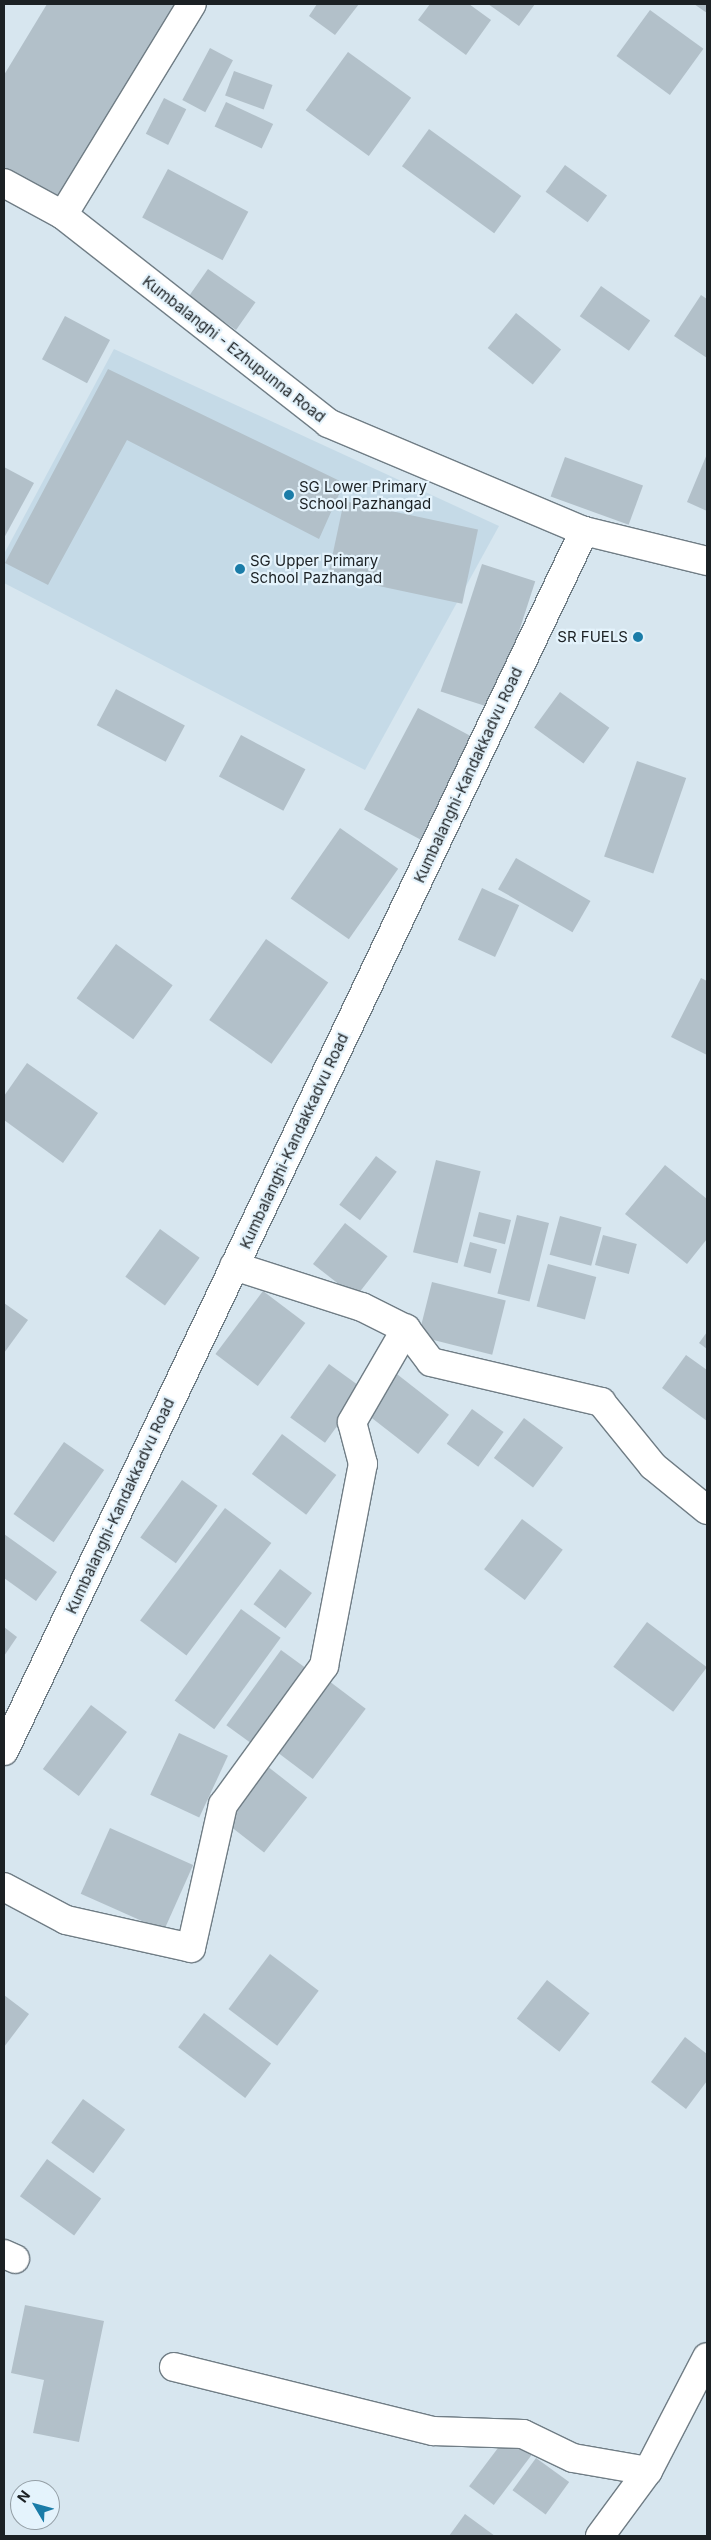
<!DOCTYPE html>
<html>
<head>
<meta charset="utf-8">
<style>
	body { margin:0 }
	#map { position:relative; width:711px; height:2540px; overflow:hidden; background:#d7e6ef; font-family:Inter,sans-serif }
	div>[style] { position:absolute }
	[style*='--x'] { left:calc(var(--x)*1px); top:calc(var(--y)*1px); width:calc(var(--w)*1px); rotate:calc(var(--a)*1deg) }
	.built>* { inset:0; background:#c5dae7 }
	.building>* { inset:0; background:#b2c0c9; transform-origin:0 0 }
	.roads { filter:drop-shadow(1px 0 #707d85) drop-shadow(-1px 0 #707d85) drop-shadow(0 1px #707d85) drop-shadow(0 -1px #707d85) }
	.minor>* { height:28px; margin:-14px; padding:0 14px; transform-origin:14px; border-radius:14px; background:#fff }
	.tertiary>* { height:28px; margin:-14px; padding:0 14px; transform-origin:14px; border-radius:14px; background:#fff }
	.secondary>* { height:28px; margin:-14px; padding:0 14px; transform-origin:14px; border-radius:14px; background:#fff }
	.dots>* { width:14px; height:14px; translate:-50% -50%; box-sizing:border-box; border:2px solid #e4f3fc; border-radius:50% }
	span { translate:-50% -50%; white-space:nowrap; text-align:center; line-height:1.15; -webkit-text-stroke:4.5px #e4f3fc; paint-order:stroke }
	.street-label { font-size:15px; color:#1c2124 }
	.poi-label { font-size:15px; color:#1c2124 }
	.left { translate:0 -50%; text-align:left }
	.right { translate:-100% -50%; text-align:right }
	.frame { position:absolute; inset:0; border:5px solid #1c2124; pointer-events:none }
	.north { position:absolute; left:10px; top:2480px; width:50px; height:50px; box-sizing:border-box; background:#e4f3fc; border:1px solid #949fa6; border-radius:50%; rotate:307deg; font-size:14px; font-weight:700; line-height:20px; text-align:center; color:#1c2124 }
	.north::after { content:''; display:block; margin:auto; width:18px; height:22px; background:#1a7ca8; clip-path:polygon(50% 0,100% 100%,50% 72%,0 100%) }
</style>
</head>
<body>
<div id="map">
	<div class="built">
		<div style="clip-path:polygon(114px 349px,499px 526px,365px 770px,4px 583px,4px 554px)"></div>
	</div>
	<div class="building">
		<div style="clip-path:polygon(47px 4px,178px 4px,58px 201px,4px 167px,4px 75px)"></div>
		<div style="clip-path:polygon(317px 4px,359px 4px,335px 35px,309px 16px)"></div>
		<div style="clip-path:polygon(430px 4px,469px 4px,491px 20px,466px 55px,418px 20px)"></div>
		<div style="clip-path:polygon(488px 4px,535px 4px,519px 26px)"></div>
		<div style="clip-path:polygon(694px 4px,707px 4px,707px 13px)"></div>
		<div style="left:650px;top:10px;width:66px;height:57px;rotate:36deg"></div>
		<div style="left:210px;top:48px;width:26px;height:59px;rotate:28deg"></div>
		<div style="left:348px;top:52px;width:78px;height:72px;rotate:36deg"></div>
		<div style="left:234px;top:71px;width:41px;height:26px;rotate:20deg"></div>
		<div style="left:164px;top:98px;width:25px;height:40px;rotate:27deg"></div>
		<div style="left:226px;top:102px;width:52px;height:27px;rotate:25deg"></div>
		<div style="left:429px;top:129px;width:114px;height:46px;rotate:36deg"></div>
		<div style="left:565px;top:165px;width:52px;height:33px;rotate:36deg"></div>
		<div style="left:168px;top:169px;width:91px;height:55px;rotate:28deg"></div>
		<div style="left:208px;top:269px;width:58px;height:34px;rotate:35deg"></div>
		<div style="left:601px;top:286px;width:60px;height:37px;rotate:35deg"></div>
		<div style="clip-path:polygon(701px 295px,707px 299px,707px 358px,674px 336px)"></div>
		<div style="left:516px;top:313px;width:58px;height:45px;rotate:39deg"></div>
		<div style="left:65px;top:316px;width:51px;height:49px;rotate:28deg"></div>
		<div style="clip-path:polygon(108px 369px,344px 483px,319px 539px,127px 440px,48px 585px,5px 563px)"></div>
		<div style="clip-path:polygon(707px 454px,707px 511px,687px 502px)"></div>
		<div style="left:565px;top:457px;width:83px;height:42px;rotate:20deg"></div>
		<div style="clip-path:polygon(4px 467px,34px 483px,4px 538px)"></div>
		<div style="left:344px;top:501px;width:137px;height:76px;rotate:12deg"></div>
		<div style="left:482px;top:564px;width:56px;height:134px;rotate:18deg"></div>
		<div style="left:116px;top:689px;width:78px;height:41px;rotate:28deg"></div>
		<div style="left:560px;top:692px;width:61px;height:44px;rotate:36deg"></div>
		<div style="left:418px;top:708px;width:67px;height:115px;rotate:28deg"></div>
		<div style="left:241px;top:735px;width:73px;height:47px;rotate:28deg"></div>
		<div style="left:637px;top:761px;width:52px;height:101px;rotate:19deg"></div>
		<div style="left:340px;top:828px;width:71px;height:86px;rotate:35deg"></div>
		<div style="left:516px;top:858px;width:86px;height:36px;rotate:30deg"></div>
		<div style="left:482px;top:888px;width:41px;height:57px;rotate:25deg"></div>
		<div style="left:266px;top:939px;width:76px;height:99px;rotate:35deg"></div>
		<div style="left:116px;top:944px;width:70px;height:67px;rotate:36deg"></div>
		<div style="clip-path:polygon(701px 978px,707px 981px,707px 1055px,671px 1037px)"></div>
		<div style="clip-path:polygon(27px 1063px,98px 1113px,63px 1163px,4px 1120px,4px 1096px)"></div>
		<div style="left:376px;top:1156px;width:26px;height:61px;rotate:37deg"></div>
		<div style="left:436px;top:1160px;width:46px;height:95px;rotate:14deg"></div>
		<div style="clip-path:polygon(665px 1165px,707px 1199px,707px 1239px,687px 1264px,625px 1214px)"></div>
		<div style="left:479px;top:1212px;width:33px;height:25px;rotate:14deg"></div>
		<div style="left:517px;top:1215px;width:33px;height:81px;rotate:14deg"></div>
		<div style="left:560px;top:1216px;width:43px;height:40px;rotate:15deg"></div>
		<div style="left:345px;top:1223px;width:54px;height:52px;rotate:38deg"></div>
		<div style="left:160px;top:1229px;width:49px;height:59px;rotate:36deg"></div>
		<div style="left:603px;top:1235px;width:35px;height:31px;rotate:15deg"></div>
		<div style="left:470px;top:1242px;width:28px;height:25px;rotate:15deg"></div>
		<div style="left:548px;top:1264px;width:50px;height:44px;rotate:15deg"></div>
		<div style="left:432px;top:1282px;width:76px;height:56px;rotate:14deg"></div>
		<div style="left:263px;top:1291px;width:53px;height:79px;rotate:37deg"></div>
		<div style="clip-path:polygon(4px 1303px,28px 1320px,4px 1353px)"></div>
		<div style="clip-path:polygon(707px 1332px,707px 1349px,699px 1343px)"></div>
		<div style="clip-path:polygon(686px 1355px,707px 1370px,707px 1421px,662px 1388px)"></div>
		<div style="left:329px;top:1364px;width:43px;height:66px;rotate:36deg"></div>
		<div style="left:393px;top:1371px;width:71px;height:50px;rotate:38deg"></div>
		<div style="left:472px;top:1409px;width:39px;height:43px;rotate:36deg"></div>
		<div style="left:524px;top:1418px;width:49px;height:50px;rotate:37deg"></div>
		<div style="left:282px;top:1434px;width:68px;height:50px;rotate:37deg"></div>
		<div style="left:64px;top:1442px;width:49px;height:88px;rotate:35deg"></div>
		<div style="left:182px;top:1480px;width:44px;height:71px;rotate:36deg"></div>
		<div style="left:225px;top:1508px;width:58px;height:141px;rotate:37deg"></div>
		<div style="left:522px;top:1519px;width:51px;height:63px;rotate:37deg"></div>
		<div style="clip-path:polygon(4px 1534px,57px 1572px,36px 1601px,4px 1578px)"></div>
		<div style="left:280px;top:1569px;width:40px;height:44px;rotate:37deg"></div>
		<div style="left:241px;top:1609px;width:49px;height:113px;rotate:36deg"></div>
		<div style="left:647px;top:1622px;width:75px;height:56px;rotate:37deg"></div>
		<div style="clip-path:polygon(4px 1627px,17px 1637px,4px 1656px)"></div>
		<div style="left:281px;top:1650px;width:37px;height:93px;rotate:36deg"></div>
		<div style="left:325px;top:1678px;width:51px;height:88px;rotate:37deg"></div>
		<div style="left:91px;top:1705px;width:45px;height:80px;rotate:37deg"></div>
		<div style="left:179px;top:1733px;width:54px;height:68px;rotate:25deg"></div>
		<div style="left:267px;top:1766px;width:51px;height:70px;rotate:38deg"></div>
		<div style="left:110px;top:1828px;width:91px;height:72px;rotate:24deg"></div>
		<div style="left:270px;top:1954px;width:61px;height:69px;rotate:37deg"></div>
		<div style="left:547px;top:1980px;width:54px;height:49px;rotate:38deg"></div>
		<div style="clip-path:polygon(4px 1995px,29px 2014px,4px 2047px)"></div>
		<div style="left:204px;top:2013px;width:84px;height:43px;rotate:37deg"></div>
		<div style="clip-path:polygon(685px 2037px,707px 2054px,707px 2081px,686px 2109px,651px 2082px)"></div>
		<div style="left:83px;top:2099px;width:52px;height:54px;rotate:36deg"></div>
		<div style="left:47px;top:2159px;width:67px;height:46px;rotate:36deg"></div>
		<div style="clip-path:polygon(25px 2305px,104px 2321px,79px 2442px,33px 2433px,44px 2380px,11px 2373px)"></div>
		<div style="left:507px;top:2436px;width:31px;height:63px;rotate:37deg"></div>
		<div style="left:536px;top:2458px;width:41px;height:40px;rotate:36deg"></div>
		<div style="clip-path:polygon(465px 2514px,495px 2536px,449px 2536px)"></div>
	</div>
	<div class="roads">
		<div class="minor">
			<div style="--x:234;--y:1266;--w:134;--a:17.8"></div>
			<div style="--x:362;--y:1307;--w:49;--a:26.6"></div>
			<div style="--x:406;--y:1329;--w:41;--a:52.9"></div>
			<div style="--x:431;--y:1362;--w:175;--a:13.2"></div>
			<div style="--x:601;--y:1402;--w:82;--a:50.9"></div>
			<div style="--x:653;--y:1466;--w:70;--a:39.2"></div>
			<div style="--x:4;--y:1887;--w:70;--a:28"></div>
			<div style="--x:66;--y:1920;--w:128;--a:12.6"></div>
			<div style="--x:191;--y:1948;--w:147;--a:-77.4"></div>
			<div style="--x:223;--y:1805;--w:172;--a:-54"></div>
			<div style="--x:324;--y:1666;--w:206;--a:-79.1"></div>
			<div style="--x:363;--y:1464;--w:43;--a:-104.7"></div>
			<div style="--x:352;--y:1422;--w:108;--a:-59.9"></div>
			<div style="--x:4;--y:2254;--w:12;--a:24"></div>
			<div style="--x:174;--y:2367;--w:267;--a:13.9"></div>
			<div style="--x:433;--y:2431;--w:90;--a:1.9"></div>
			<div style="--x:523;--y:2434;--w:55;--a:25.6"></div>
			<div style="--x:573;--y:2458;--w:76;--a:9.8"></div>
			<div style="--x:600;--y:2536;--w:81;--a:-53.6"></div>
			<div style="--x:648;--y:2471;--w:128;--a:-62.6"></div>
		</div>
		<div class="tertiary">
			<div style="--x:63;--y:215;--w:247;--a:-58.6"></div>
		</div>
		<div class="secondary">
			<div style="--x:4;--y:183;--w:67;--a:28.5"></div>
			<div style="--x:63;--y:215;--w:337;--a:38.1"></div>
			<div style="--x:328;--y:423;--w:278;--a:22.9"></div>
			<div style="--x:584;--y:531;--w:127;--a:13.7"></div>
			<div style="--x:4;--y:1751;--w:1351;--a:-64.57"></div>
		</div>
	</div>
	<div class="dots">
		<div style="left:289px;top:495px;background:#1a7ca8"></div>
		<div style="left:240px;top:569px;background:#1a7ca8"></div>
		<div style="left:638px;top:637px;background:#1a7ca8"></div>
	</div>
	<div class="street-label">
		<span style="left:234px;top:349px;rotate:38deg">Kumbalanghi - Ezhupunna Road</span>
		<span style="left:468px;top:775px;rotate:-65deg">Kumbalanghi-Kandakkadvu Road</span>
		<span style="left:294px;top:1141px;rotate:-65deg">Kumbalanghi-Kandakkadvu Road</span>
		<span style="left:120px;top:1506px;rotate:-65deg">Kumbalanghi-Kandakkadvu Road</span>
	</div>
	<div class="poi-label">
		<span class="left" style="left:299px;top:495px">SG Lower Primary<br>School Pazhangad</span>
		<span class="left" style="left:250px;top:569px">SG Upper Primary<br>School Pazhangad</span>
		<span class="right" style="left:628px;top:637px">SR FUELS</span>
	</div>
	<div class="frame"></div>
	<div class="north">N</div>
</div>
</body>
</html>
